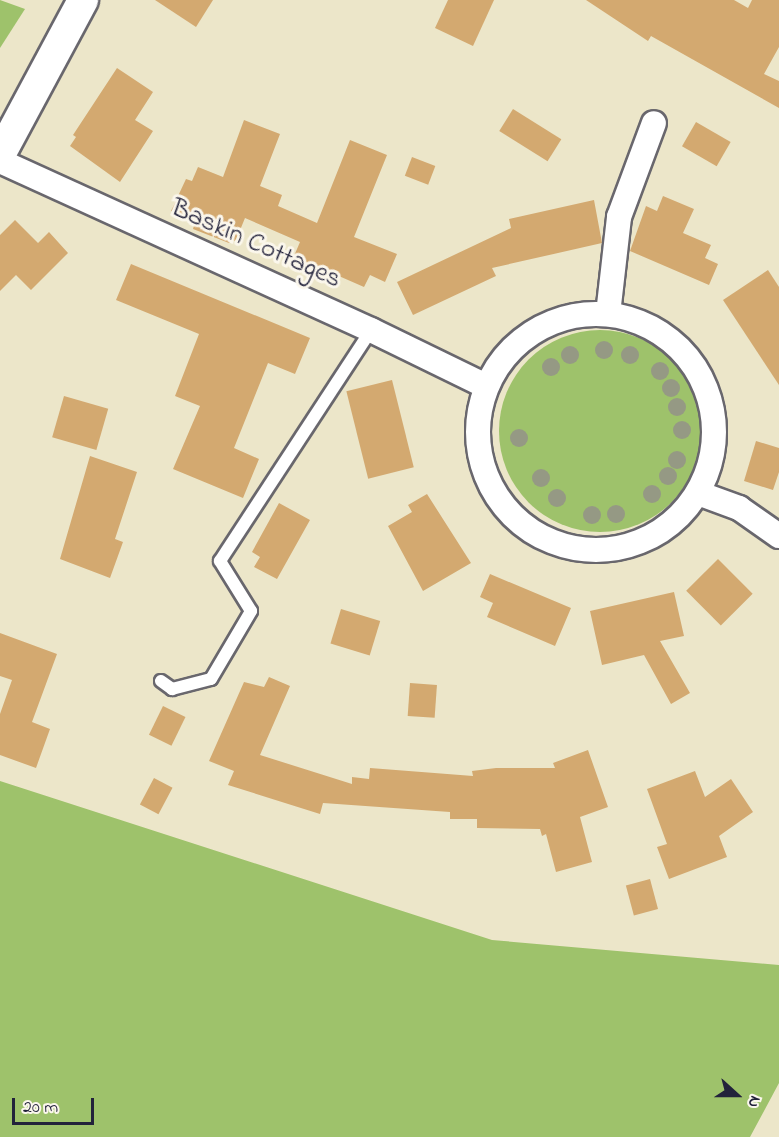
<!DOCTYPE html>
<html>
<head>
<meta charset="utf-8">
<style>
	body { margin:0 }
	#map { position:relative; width:779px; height:1137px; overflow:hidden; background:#ece6c9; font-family:"Indie Flower",sans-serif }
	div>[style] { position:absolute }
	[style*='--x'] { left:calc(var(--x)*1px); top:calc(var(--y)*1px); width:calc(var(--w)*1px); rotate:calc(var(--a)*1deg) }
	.green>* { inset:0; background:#9ec26b }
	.round { border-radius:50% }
	.building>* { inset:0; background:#d3a970; transform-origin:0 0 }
	.roads { filter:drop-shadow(2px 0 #69676d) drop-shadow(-2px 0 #69676d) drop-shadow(0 2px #69676d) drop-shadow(0 -2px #69676d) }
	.service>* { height:12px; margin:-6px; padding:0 6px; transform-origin:6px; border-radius:6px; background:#fff }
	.minor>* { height:24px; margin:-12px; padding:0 12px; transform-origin:12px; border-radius:12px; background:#fff }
	.minor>.ring { margin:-12px; padding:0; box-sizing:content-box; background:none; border:24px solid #fff; border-radius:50% }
	.tertiary>* { height:30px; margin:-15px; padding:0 15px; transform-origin:15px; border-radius:15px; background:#fff }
	.trees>* { width:18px; height:18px; margin:-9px; border-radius:50%; background:#959984 }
	span { translate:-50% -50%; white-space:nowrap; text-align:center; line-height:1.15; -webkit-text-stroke:6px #fbf7ec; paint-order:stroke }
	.street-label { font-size:27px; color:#22223b }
	.north { position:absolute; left:707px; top:1065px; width:60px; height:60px; -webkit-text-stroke:4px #fbf7ec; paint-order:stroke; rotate:111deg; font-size:16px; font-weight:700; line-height:24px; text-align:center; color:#22223b }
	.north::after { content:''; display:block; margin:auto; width:21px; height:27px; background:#22223b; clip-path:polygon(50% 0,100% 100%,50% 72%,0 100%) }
	.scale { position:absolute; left:12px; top:1098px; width:82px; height:27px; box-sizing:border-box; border:3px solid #22223b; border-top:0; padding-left:8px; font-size:18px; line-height:21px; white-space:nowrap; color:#22223b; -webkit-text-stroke:4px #fbf7ec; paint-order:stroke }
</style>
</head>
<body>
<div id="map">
	<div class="green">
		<div style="clip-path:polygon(0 0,25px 9px,0 48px)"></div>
		<div class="round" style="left:499px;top:330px;width:202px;height:202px"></div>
		<div style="clip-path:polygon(0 781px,492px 940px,779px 965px,779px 1083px,750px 1137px,0 1137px)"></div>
	</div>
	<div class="building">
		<div style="clip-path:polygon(155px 0,213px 0,196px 27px)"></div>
		<div style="clip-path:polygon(448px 0,494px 0,473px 46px,435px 28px)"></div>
		<div style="clip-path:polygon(586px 0,734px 0,748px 8px,752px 0,779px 0,779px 47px,764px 74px,779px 81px,779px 108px,651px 36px,648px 41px)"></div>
		<div style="clip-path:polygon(117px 68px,153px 92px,135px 120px,153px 131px,120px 182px,70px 146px,76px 137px,73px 135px)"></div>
		<div style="left:513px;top:109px;width:57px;height:26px;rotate:32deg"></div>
		<div style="clip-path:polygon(244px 120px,280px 134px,260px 186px,282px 195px,278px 206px,317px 223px,350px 140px,387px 155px,354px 237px,397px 254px,385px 282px,370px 275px,364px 287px,332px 273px,329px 280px,291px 263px,300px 242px,245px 218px,236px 240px,229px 243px,193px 229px,195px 222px,171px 211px,186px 179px,192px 181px,198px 167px,223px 177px)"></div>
		<div style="left:696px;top:122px;width:40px;height:28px;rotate:30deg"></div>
		<div style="left:412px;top:157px;width:25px;height:20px;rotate:21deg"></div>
		<div style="clip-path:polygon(663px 196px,694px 209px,683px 233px,711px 245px,705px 258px,718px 264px,709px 285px,630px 251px,646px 206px,657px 211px)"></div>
		<div style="clip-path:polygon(594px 200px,602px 243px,492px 268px,496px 276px,413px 315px,397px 282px,511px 228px,509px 219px)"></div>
		<div style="clip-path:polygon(15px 220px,38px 243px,49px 232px,68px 253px,31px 290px,16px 275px,0 291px,0 235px)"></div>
		<div style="clip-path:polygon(131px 264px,310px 338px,295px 374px,268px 363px,234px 448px,259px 459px,243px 498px,173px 469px,200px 406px,175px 396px,199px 334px,116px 300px)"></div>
		<div style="clip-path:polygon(768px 270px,779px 287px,779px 385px,723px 300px)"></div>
		<div style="left:392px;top:380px;width:90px;height:47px;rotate:76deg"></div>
		<div style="left:64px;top:396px;width:46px;height:43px;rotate:16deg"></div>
		<div style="clip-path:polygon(756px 441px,779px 448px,779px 472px,773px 490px,744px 481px)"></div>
		<div style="clip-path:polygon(90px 456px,137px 472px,115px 539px,123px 542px,110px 578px,60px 559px)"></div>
		<div style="clip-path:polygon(427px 494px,471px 563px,423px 591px,388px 526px,412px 512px,408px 505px)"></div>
		<div style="clip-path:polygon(279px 503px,310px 520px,277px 579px,254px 567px,260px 557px,252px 552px)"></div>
		<div style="left:718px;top:559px;width:49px;height:45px;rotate:45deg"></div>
		<div style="clip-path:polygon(490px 574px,571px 608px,555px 646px,487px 617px,493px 603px,480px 597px)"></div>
		<div style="clip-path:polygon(674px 592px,684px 636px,660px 641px,690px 693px,671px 704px,644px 655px,602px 665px,590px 611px)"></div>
		<div style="left:341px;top:609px;width:41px;height:36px;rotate:17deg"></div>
		<div style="clip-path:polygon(0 633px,57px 654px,32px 722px,50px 729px,36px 768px,0 755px,0 714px,12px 680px,0 676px)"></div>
		<div style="clip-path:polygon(269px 677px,290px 686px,260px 755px,352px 784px,352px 777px,369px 779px,370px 768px,473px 776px,472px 771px,496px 768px,555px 768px,553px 763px,588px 750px,608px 807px,580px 817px,592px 862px,556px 872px,546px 834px,542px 836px,540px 829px,477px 828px,477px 819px,450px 819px,450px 812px,323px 803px,320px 814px,228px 785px,234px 771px,209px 761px,244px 682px,264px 687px)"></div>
		<div style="left:410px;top:683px;width:27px;height:33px;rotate:4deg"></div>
		<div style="left:163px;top:706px;width:25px;height:32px;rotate:26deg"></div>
		<div style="clip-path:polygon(695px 771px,705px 797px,731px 779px,753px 812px,719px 836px,727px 857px,669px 879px,657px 847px,667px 844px,647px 789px)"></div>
		<div style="left:154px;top:778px;width:21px;height:30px;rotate:28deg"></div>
		<div style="left:650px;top:879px;width:31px;height:25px;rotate:75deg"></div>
	</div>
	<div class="roads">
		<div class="service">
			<div style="--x:161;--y:681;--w:14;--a:36"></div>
			<div style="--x:172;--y:689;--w:40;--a:-14.4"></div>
			<div style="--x:211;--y:679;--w:79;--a:-59.5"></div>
			<div style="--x:251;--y:611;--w:59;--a:-121.8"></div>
			<div style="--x:220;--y:561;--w:276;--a:-56.8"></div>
		</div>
		<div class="minor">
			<div style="--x:0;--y:161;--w:408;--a:24.5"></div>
			<div style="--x:371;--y:330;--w:128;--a:26"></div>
			<div style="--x:608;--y:314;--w:98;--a:-83.5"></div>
			<div style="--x:619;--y:217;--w:100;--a:-69.6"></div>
			<div class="ring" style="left:478px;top:314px;width:212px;height:212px"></div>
			<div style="--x:698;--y:493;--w:44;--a:20.1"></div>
			<div style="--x:739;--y:508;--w:49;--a:35"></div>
		</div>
		<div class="tertiary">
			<div style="--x:0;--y:155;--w:176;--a:-61.8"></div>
		</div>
	</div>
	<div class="trees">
		<div style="left:604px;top:350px"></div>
		<div style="left:570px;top:355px"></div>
		<div style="left:630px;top:355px"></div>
		<div style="left:551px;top:367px"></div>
		<div style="left:660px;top:371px"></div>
		<div style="left:671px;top:388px"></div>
		<div style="left:677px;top:407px"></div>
		<div style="left:682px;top:430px"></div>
		<div style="left:519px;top:438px"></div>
		<div style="left:677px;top:460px"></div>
		<div style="left:668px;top:476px"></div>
		<div style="left:541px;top:478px"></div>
		<div style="left:652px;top:494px"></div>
		<div style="left:557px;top:498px"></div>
		<div style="left:616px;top:514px"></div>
		<div style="left:592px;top:515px"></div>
	</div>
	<div class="street-label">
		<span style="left:256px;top:244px;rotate:24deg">Baskin Cottages</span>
	</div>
	<div class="north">N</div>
	<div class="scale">20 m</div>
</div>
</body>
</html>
